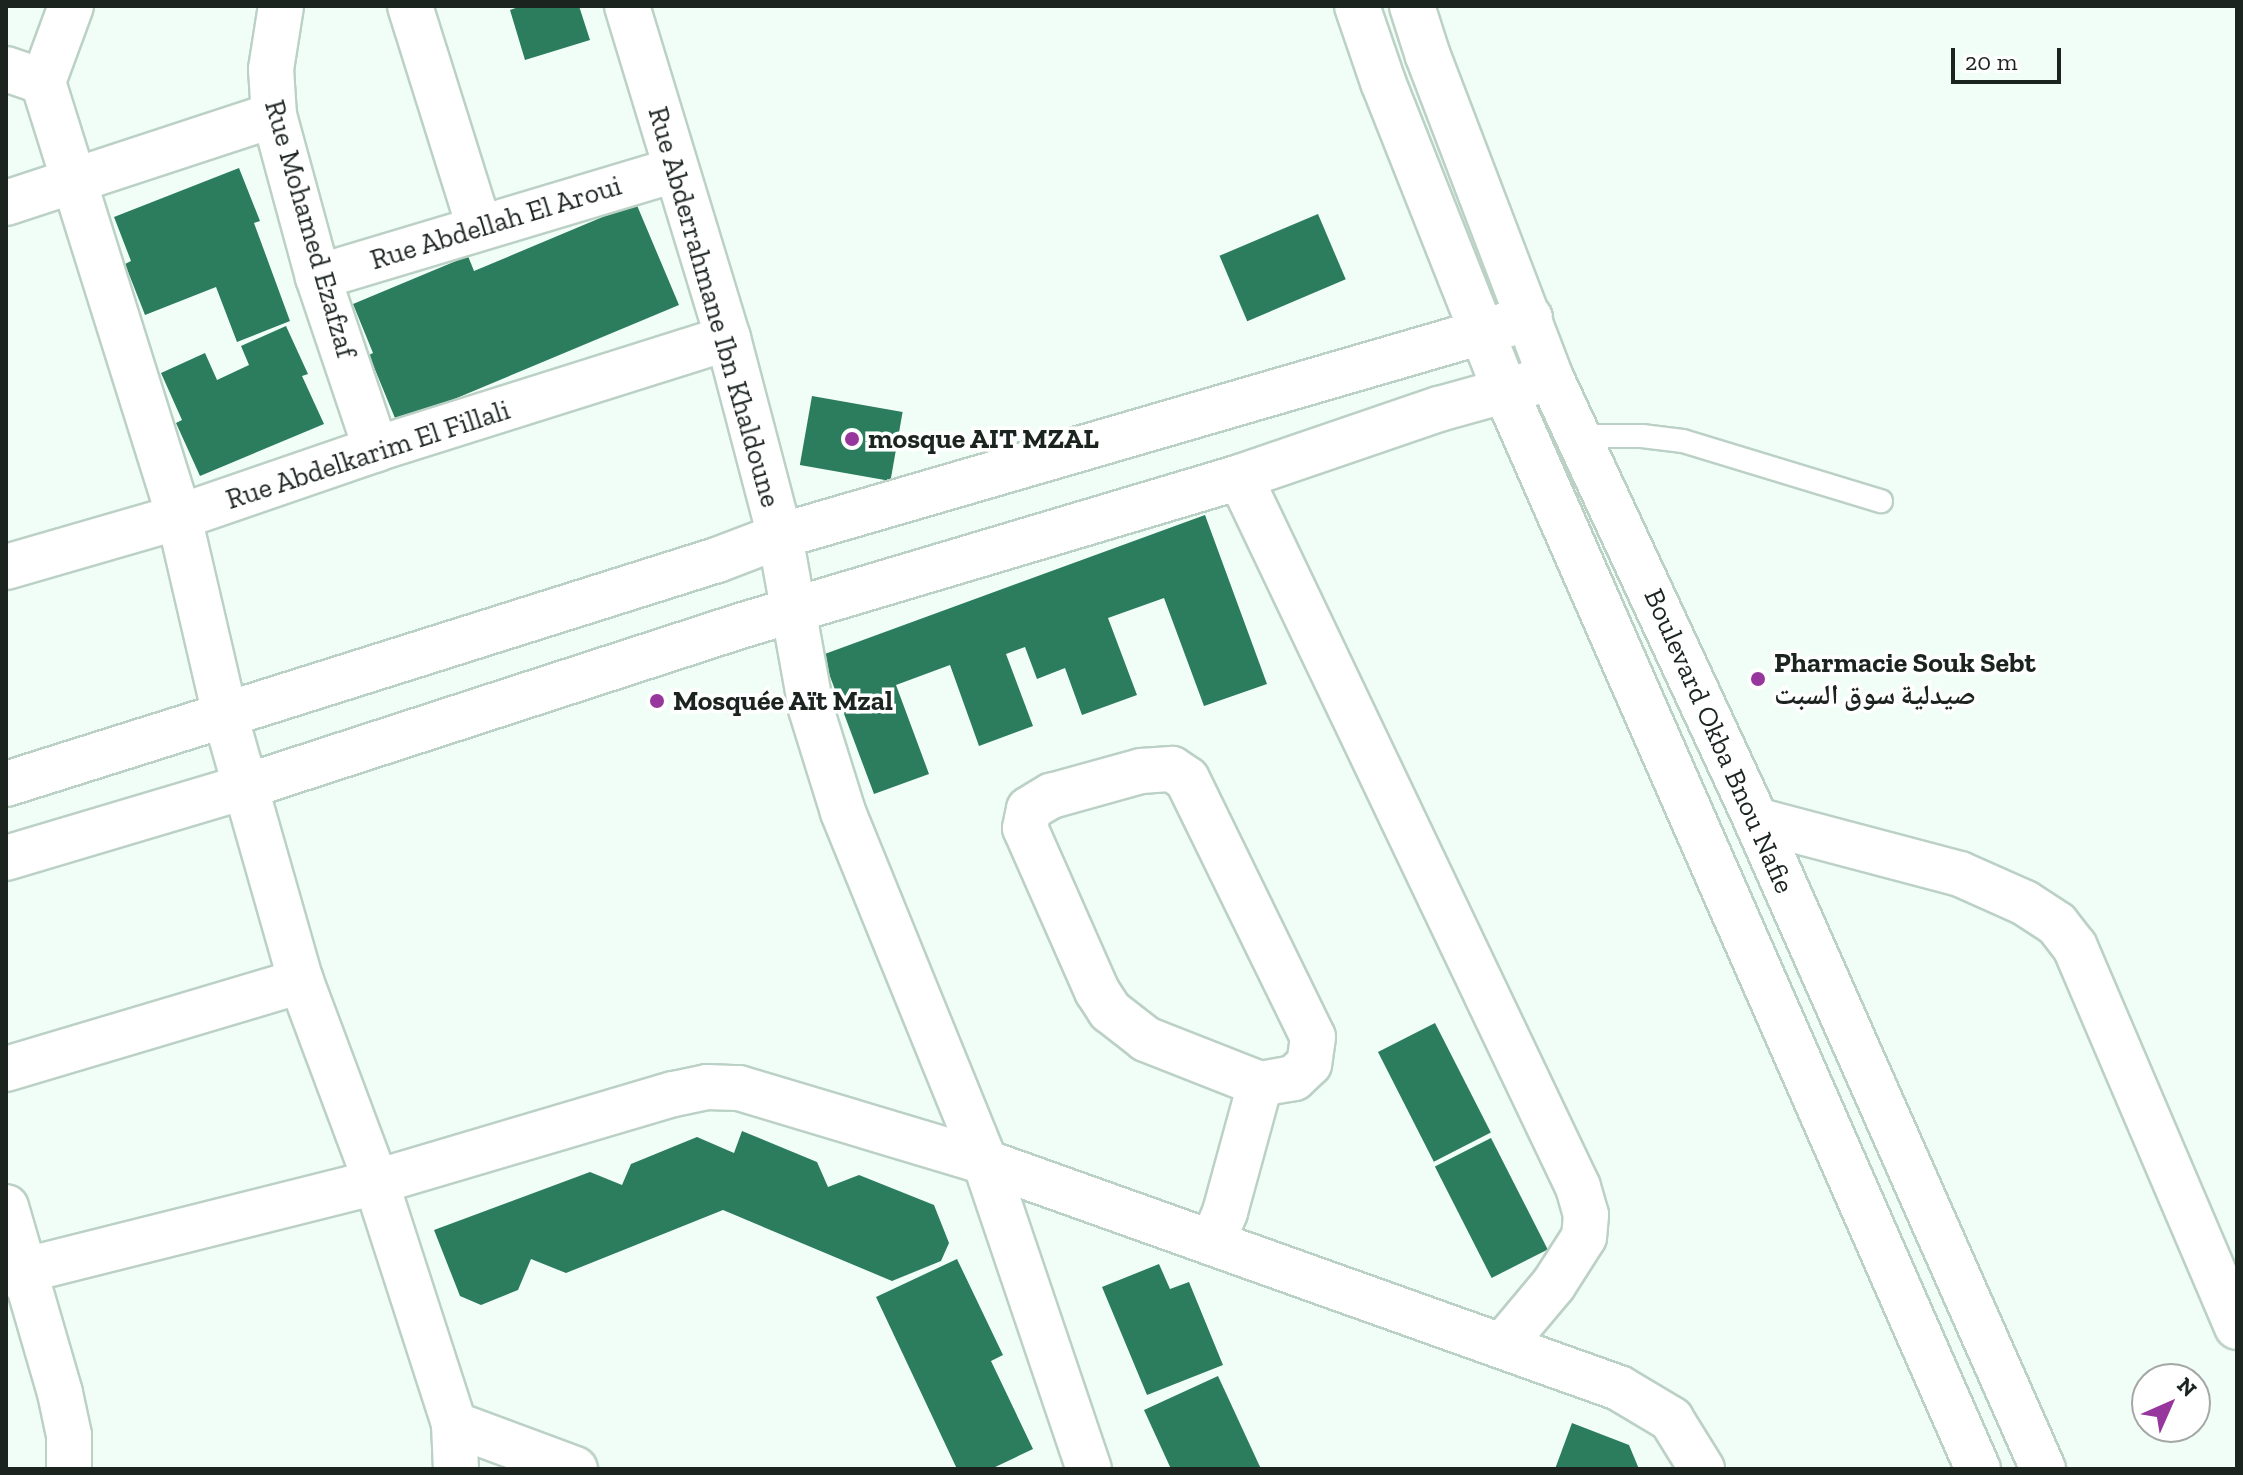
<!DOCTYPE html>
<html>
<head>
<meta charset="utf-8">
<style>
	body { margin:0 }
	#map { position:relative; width:2243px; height:1475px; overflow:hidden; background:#f1fef7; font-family:"Zilla Slab","Noto Naskh Arabic",serif }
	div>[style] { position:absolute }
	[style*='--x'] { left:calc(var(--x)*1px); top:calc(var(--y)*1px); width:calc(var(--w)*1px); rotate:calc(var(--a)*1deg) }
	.building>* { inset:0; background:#2c7d5d; transform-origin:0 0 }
	.roads { filter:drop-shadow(2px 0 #bcd1c6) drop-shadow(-2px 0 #bcd1c6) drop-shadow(0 2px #bcd1c6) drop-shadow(0 -2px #bcd1c6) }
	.lane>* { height:22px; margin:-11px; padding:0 11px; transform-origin:11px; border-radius:11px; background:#fff }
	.street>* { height:44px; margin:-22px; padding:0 22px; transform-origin:22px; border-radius:22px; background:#fff }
	.secondary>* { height:44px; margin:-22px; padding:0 22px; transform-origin:22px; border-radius:22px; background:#fff }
	.dots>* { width:22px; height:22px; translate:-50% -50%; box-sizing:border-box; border:4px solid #fff; border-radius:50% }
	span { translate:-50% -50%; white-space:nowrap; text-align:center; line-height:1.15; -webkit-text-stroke:7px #fff; paint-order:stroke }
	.street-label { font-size:28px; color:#1c2420 }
	.poi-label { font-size:28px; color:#1c2420; font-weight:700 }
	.left { translate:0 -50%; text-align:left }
	.frame { position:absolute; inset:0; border:8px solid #1c2420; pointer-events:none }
	.north { position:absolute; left:2131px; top:1363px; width:80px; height:80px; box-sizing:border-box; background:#fff; border:2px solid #a4a7a6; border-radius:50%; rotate:45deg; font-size:22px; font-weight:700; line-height:32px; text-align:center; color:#1c2420 }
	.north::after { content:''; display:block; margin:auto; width:28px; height:36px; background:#97379e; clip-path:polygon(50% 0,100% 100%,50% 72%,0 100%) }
	.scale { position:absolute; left:1951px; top:48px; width:110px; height:36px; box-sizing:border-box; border:4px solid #1c2420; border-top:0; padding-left:10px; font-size:24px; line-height:28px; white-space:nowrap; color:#1c2420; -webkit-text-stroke:6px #fff; paint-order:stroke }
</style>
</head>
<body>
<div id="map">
	<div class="building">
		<div style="clip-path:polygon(521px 6px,579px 6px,590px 40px,525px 60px,510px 10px)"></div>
		<div style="clip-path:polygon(239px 168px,260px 221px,254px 223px,290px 321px,237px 342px,216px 287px,145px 315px,125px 264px,131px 261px,114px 217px)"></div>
		<div style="clip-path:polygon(636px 203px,679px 305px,397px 423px,369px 355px,373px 353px,353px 304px,468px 256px,474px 271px)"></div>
		<div style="left:1318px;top:214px;width:71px;height:107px;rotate:67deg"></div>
		<div style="clip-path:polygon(286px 326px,308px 374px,302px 376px,324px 424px,200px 476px,176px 423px,182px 420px,161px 373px,205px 353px,217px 380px,249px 365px,241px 346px)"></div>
		<div style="left:812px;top:396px;width:92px;height:70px;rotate:10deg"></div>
		<div style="clip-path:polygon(1205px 515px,1267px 684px,1204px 706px,1164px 598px,1108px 618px,1137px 695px,1082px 715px,1065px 668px,1037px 679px,1025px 647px,1006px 654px,1033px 726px,979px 746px,950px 665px,896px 685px,929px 774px,874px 794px,822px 655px)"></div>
		<div style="left:1435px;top:1023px;width:123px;height:64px;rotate:63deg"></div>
		<div style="clip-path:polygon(742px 1131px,817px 1162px,828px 1187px,859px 1175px,934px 1205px,949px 1243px,941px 1261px,892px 1281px,723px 1210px,566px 1273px,531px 1259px,518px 1290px,481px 1305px,460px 1296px,434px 1230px,590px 1172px,622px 1185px,631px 1164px,697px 1137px,734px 1153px)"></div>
		<div style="left:1491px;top:1138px;width:125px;height:63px;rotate:63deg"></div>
		<div style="clip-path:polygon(957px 1259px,1003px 1355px,991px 1361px,1033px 1449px,991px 1469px,957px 1469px,876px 1297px)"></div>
		<div style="clip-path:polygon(1159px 1264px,1170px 1289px,1189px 1282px,1223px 1365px,1147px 1395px,1102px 1287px)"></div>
		<div style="clip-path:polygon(1218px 1376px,1261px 1469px,1171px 1469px,1144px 1410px)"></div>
		<div style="clip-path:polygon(1572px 1423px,1629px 1445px,1639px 1469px,1555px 1469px)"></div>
	</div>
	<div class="roads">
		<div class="lane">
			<div style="--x:1581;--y:436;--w:61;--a:0"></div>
			<div style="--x:1642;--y:436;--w:41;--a:7"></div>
			<div style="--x:1683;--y:441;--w:207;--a:16.9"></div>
		</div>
		<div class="street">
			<div style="--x:281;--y:6;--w:64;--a:99"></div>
			<div style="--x:271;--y:69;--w:46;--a:86.3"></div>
			<div style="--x:274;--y:115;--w:168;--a:74.8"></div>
			<div style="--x:318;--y:277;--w:182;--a:71.4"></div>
			<div style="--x:410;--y:6;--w:231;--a:72.6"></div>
			<div style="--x:627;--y:6;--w:347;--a:73.1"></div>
			<div style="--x:728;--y:338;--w:205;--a:75.3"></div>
			<div style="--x:780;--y:536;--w:176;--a:79.8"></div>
			<div style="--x:811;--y:709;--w:108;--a:72.7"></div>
			<div style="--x:843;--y:812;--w:378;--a:67.9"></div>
			<div style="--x:985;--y:1162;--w:324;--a:71.3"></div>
			<div style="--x:6;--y:69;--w:39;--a:19"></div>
			<div style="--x:43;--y:82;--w:456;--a:72.6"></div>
			<div style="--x:179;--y:517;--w:203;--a:76.9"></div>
			<div style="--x:225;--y:715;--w:277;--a:74.1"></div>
			<div style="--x:301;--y:981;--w:215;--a:69.5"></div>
			<div style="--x:376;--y:1182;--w:254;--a:72.1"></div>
			<div style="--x:454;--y:1424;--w:45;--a:87.5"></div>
			<div style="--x:43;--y:82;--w:81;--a:-69.8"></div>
			<div style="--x:6;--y:203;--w:282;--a:-18.2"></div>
			<div style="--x:318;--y:277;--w:373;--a:-16.7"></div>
			<div style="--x:1240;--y:477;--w:786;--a:64.54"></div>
			<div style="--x:1578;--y:1187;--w:29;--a:74"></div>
			<div style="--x:1586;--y:1215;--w:22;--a:95"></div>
			<div style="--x:1584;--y:1237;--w:56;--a:122.6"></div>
			<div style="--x:1554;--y:1284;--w:81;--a:130"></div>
			<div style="--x:6;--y:567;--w:180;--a:-16.1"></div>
			<div style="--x:179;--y:517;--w:208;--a:-19"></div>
			<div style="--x:376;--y:449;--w:369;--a:-17.5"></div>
			<div style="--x:1172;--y:769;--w:18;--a:34"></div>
			<div style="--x:1187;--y:779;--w:287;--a:64"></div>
			<div style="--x:1313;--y:1037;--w:27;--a:98"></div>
			<div style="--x:1309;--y:1064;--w:21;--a:137"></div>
			<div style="--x:1294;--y:1078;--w:35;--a:170"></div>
			<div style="--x:1260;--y:1084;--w:123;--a:-158.5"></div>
			<div style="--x:1146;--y:1039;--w:46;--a:-142.1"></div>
			<div style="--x:1110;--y:1011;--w:24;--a:-123"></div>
			<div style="--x:1097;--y:991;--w:178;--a:-113.8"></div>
			<div style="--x:1025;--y:828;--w:19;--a:-78"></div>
			<div style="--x:1029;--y:809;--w:26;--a:-31"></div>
			<div style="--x:1051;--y:796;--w:93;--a:-15.5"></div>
			<div style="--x:1141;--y:771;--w:31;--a:-4"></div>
			<div style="--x:6;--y:784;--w:745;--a:-17.49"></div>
			<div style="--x:717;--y:560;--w:67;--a:-20.9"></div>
			<div style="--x:780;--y:536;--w:781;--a:-16.21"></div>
			<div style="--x:1756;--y:820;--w:211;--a:14.8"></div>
			<div style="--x:1960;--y:874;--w:71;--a:24"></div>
			<div style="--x:2025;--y:903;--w:38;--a:33"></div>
			<div style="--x:2057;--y:924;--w:29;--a:52"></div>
			<div style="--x:2075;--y:947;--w:413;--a:66.9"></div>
			<div style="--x:6;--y:858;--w:252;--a:-16.6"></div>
			<div style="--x:247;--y:786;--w:518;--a:-17.98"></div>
			<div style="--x:740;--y:626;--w:522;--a:-16.59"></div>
			<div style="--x:1240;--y:477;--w:210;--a:-18.9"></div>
			<div style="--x:1439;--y:409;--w:116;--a:-15.5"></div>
			<div style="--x:6;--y:1069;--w:308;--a:-16.6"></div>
			<div style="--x:6;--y:1207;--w:194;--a:73.8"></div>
			<div style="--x:60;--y:1393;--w:43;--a:77.9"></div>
			<div style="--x:69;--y:1435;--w:34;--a:90"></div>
			<div style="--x:1212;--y:1243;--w:34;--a:-67"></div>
			<div style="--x:1225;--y:1212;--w:133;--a:-74.7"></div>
			<div style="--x:6;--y:1275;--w:382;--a:-14.1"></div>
			<div style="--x:376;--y:1182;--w:311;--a:-16.5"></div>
			<div style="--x:674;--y:1094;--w:34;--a:-12"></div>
			<div style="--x:707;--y:1087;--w:32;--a:2"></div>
			<div style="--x:739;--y:1088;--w:257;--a:16.7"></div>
			<div style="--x:985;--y:1162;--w:673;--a:19.62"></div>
			<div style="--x:1619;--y:1388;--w:61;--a:30.8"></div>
			<div style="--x:1671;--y:1419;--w:59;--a:58.2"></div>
			<div style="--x:454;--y:1424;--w:129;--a:20.4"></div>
		</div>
		<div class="secondary">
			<div style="--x:1357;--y:6;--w:80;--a:71.1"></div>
			<div style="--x:1383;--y:82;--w:331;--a:68.4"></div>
			<div style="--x:1505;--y:390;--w:1178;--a:66.33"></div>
			<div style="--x:1412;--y:6;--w:52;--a:72.3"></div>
			<div style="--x:1428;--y:56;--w:345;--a:69.1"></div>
			<div style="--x:1551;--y:378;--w:487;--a:65.1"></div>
			<div style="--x:1756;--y:820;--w:710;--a:66.14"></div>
		</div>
	</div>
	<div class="dots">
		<div style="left:852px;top:439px;background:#97379e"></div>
		<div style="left:1758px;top:679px;background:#97379e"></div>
		<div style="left:657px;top:701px;background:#97379e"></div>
	</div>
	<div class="street-label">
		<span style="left:496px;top:223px;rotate:-17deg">Rue Abdellah El Aroui</span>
		<span style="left:310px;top:229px;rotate:74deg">Rue Mohamed Ezafzaf</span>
		<span style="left:714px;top:307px;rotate:74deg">Rue Abderrahmane Ibn Khaldoune</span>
		<span style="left:368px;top:455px;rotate:-18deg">Rue Abdelkarim El Fillali</span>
		<span style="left:1719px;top:741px;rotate:66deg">Boulevard Okba Bnou Nafie</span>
	</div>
	<div class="poi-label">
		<span class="left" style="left:868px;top:439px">mosque AIT MZAL</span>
		<span class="left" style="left:1774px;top:679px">Pharmacie Souk Sebt<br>صيدلية سوق السبت</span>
		<span class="left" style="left:673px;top:701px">Mosquée Aït Mzal</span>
	</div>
	<div class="frame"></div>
	<div class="north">N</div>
	<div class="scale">20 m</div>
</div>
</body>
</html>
